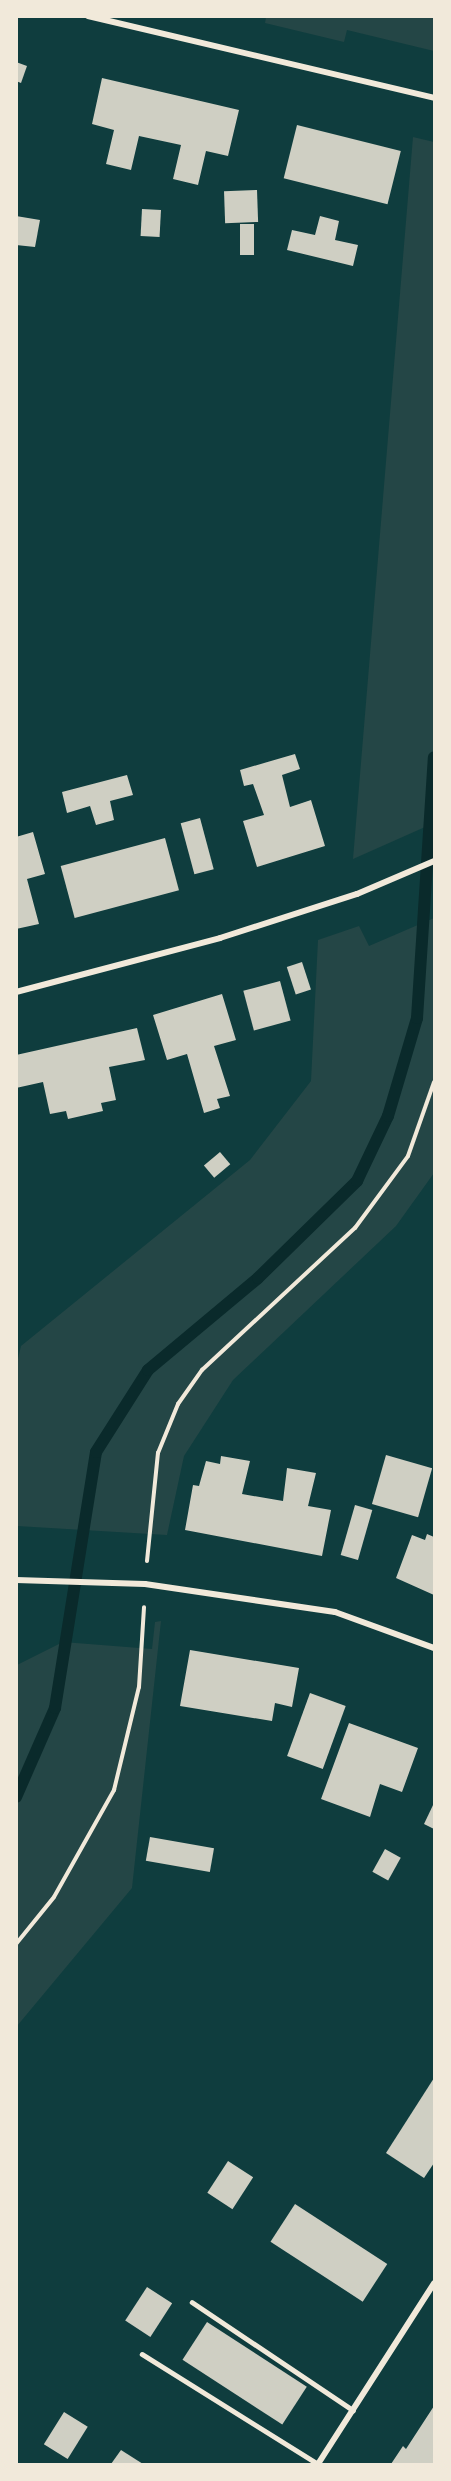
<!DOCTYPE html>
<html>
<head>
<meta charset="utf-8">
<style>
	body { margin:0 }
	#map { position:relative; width:451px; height:2481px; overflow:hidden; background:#0f3d3e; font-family:Poppins,sans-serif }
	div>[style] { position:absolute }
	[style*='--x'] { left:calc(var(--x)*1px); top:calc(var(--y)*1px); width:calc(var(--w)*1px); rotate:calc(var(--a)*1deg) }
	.green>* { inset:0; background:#244646 }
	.stream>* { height:12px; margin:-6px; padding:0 6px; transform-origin:6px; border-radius:6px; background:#0a2a2b }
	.building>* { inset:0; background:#cfcfc3; transform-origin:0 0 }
	.path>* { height:4px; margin:-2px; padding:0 2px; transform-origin:2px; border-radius:2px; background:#f1e9da }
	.service>* { height:4.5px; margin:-2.25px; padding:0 2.25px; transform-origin:2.25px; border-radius:2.25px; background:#f1e9da }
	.minor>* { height:6px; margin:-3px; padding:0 3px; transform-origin:3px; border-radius:3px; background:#f1e9da }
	span { translate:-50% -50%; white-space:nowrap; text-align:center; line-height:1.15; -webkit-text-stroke:6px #f1e9da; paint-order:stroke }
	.frame { position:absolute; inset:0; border:18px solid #f1e9da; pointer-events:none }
</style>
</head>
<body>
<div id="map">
	<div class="green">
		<div style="clip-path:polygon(266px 17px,434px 17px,434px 51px,347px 30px,344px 42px,265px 23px)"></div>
		<div style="clip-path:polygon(413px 137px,434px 142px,434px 823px,353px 859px)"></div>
		<div style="clip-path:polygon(434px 918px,434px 1173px,396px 1226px,233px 1380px,184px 1456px,167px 1535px,17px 1526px,17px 1540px,16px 1367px,21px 1346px,250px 1160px,311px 1081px,318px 940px,359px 926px,369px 946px)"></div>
		<div style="clip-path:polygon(161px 1621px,132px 1888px,17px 2026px,17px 1665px,63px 1642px,152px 1649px,155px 1622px)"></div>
	</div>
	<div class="stream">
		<div style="--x:16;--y:1797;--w:97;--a:-66.3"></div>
		<div style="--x:55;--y:1708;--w:259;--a:-80.9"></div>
		<div style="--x:96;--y:1452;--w:97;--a:-57.6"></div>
		<div style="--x:148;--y:1370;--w:143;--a:-39.9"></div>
		<div style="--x:258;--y:1278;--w:139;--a:-44.4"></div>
		<div style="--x:357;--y:1181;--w:72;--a:-64.5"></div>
		<div style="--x:388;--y:1116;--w:102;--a:-73.5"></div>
		<div style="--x:417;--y:1018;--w:261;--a:-86.3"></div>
	</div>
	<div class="building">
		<div style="clip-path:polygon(16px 62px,27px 66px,21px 83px,16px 81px)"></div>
		<div style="clip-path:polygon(102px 78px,239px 110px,228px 156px,206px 151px,198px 185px,173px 179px,181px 145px,139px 136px,131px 170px,106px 164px,114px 130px,92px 124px)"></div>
		<div style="left:297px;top:125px;width:107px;height:55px;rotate:14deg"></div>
		<div style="left:257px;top:190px;width:32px;height:33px;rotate:88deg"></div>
		<div style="left:142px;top:209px;width:19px;height:27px;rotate:3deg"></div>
		<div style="clip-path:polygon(16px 216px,40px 220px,35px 247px,16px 245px)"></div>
		<div style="clip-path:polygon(320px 216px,339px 221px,335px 240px,358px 245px,353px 266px,287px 250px,292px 230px,315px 235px)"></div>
		<div style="left:254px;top:224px;width:31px;height:14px;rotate:90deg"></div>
		<div style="clip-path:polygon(295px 754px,300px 769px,282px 775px,290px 807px,311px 800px,325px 846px,257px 867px,243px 821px,264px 815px,253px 784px,244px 786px,240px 770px)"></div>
		<div style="clip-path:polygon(127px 775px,133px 795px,110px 801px,114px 820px,96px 825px,90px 806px,67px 813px,62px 792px)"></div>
		<div style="left:200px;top:818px;width:53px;height:20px;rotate:75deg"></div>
		<div style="clip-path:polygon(33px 832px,45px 874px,27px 879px,39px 924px,16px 929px,16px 837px)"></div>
		<div style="left:165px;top:838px;width:54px;height:108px;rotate:75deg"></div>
		<div style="left:302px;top:962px;width:29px;height:16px;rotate:72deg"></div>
		<div style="left:280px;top:981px;width:41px;height:38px;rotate:75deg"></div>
		<div style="clip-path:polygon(222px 994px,236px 1040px,214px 1046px,230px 1096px,217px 1099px,220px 1108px,204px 1113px,187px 1054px,167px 1060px,153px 1015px)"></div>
		<div style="clip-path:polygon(137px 1028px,145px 1060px,109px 1067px,116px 1100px,101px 1103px,103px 1111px,68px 1119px,66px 1111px,50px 1114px,43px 1082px,16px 1088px,16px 1055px)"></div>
		<div style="left:220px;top:1152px;width:16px;height:21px;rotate:50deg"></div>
		<div style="left:386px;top:1455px;width:48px;height:51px;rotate:16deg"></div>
		<div style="clip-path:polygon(221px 1456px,250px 1461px,242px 1494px,283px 1501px,287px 1468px,316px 1473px,308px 1506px,331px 1510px,322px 1556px,185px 1530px,193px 1485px,199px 1486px,206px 1461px,220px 1464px)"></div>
		<div style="left:355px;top:1505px;width:18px;height:52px;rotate:16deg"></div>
		<div style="clip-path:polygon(427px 1534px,434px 1537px,434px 1595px,396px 1578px,412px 1535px,425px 1540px)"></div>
		<div style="clip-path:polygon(190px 1650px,299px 1668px,292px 1707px,275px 1703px,272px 1721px,180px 1706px)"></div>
		<div style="left:310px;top:1693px;width:38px;height:67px;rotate:20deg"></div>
		<div style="clip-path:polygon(349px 1723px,418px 1748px,402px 1792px,380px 1784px,370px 1817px,321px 1799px)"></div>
		<div style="clip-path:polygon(434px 1803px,434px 1829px,424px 1824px)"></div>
		<div style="left:150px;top:1837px;width:65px;height:24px;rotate:10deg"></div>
		<div style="left:385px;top:1849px;width:18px;height:26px;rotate:29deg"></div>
		<div style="clip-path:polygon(434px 2078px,434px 2163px,424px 2178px,386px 2153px)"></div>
		<div style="left:228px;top:2161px;width:30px;height:38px;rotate:33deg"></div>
		<div style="left:295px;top:2204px;width:110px;height:45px;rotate:33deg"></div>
		<div style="left:147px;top:2287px;width:30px;height:40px;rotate:33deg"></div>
		<div style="left:207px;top:2322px;width:119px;height:45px;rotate:33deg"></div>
		<div style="clip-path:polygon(434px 2406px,434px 2464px,391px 2464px,403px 2446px,406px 2449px)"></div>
		<div style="left:64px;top:2412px;width:28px;height:38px;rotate:32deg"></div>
		<div style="clip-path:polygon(121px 2450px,143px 2464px,111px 2464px)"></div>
	</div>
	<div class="path">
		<div style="--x:147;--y:1561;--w:109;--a:-84.2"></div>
		<div style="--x:158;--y:1453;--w:53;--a:-67.8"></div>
		<div style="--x:178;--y:1404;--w:42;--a:-54.8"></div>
		<div style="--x:202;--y:1370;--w:209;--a:-42.9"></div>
		<div style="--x:355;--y:1228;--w:89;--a:-53.6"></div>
		<div style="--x:408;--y:1156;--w:78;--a:-70.6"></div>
		<div style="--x:16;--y:1944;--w:60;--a:-51"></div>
		<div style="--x:54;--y:1897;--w:123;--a:-60.7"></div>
		<div style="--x:114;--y:1790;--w:106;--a:-76.4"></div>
		<div style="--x:139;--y:1687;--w:80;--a:-86.4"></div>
	</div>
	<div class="service">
		<div style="--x:192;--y:2302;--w:194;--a:33.9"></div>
		<div style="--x:142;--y:2354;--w:208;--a:32"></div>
	</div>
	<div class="minor">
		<div style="--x:88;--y:16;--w:356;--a:13.3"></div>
		<div style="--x:16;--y:992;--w:211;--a:-14.8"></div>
		<div style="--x:220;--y:938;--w:144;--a:-17.8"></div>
		<div style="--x:357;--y:894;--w:84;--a:-23.2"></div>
		<div style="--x:16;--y:1580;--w:129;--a:1.8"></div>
		<div style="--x:145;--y:1584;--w:192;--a:8.4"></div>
		<div style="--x:335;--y:1612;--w:105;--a:20"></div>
		<div style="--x:318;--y:2464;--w:215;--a:-57.3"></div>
	</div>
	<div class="frame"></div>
</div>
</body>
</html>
